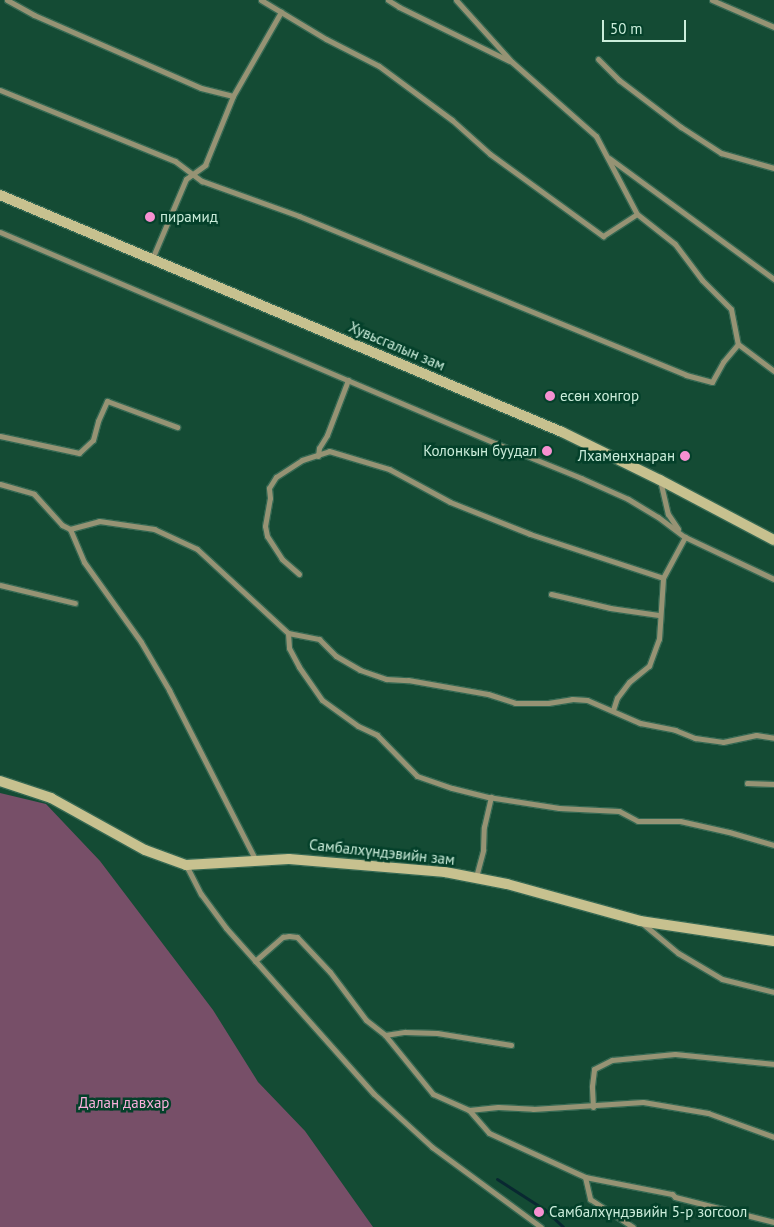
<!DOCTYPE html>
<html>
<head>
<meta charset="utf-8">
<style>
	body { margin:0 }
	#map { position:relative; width:774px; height:1227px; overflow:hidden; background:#144b34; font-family:"PT Sans",sans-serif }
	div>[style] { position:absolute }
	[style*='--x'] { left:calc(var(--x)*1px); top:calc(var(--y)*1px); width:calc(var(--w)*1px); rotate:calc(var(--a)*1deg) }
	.green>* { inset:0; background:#774f68 }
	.stream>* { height:3px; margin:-1.5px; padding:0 1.5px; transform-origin:1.5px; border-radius:1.5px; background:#092831 }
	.roads { filter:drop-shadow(1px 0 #356852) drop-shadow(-1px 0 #356852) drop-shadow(0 1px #356852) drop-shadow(0 -1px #356852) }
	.street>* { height:5px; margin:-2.5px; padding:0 2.5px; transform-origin:2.5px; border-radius:2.5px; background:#969374 }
	.secondary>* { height:10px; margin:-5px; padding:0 5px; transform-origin:5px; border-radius:5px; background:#c7c18f }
	.dots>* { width:14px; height:14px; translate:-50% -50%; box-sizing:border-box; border:2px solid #04402a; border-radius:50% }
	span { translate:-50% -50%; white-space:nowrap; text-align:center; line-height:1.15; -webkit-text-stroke:5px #04402a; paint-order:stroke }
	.poi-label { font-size:15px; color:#cbeddb }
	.left { translate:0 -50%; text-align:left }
	.right { translate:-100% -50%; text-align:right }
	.street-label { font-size:15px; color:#cbeddb }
	.park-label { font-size:15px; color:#f9afdc }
	.scale { position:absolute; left:602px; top:20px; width:84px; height:22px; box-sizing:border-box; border:2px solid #cbeddb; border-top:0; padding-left:6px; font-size:15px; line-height:18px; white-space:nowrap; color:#cbeddb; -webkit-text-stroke:4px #04402a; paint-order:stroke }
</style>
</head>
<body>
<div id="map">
	<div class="green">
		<div style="clip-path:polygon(0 793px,46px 804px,100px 861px,213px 1010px,258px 1082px,305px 1131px,373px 1227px,0 1227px)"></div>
	</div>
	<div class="stream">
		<div style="--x:497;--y:1179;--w:56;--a:32.6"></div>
		<div style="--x:544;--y:1209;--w:26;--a:43"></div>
	</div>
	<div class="roads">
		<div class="street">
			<div style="--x:7;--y:0;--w:31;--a:29"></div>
			<div style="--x:34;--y:15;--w:182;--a:23.6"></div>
			<div style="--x:201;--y:88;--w:33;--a:14"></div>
			<div style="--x:233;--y:96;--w:97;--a:-60.3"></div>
			<div style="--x:261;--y:0;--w:76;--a:31"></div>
			<div style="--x:326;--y:39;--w:59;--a:27"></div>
			<div style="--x:379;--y:66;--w:91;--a:36.5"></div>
			<div style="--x:452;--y:120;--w:51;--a:41.8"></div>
			<div style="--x:490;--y:154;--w:140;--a:36"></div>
			<div style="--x:603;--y:236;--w:40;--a:-32.9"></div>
			<div style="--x:388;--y:0;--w:13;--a:32"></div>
			<div style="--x:399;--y:7;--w:123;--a:26.1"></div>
			<div style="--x:456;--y:0;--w:84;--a:47.9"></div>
			<div style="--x:512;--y:62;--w:112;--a:41.4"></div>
			<div style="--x:596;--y:136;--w:88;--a:62.3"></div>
			<div style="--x:637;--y:214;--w:48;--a:38.3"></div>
			<div style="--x:675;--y:244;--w:45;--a:53.1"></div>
			<div style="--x:702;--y:280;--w:41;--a:45"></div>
			<div style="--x:731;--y:309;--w:36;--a:79"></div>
			<div style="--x:738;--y:344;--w:45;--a:36.9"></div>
			<div style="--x:712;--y:0;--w:68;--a:23.5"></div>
			<div style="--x:598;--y:59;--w:30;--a:45"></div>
			<div style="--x:619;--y:80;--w:78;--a:37.2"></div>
			<div style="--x:681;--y:127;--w:48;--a:33"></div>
			<div style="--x:721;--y:153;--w:55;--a:15.8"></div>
			<div style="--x:0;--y:90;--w:189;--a:22.1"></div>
			<div style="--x:175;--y:161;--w:34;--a:37"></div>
			<div style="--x:202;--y:181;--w:103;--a:19.8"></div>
			<div style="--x:299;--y:216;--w:418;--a:22.3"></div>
			<div style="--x:686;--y:375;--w:27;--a:15"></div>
			<div style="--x:712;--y:382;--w:23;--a:-61"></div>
			<div style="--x:723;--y:362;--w:23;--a:-50"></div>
			<div style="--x:609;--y:158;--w:205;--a:36.3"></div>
			<div style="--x:0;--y:232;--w:538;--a:23.09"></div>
			<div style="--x:495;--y:443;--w:93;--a:22.1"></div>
			<div style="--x:581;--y:478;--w:51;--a:24.1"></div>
			<div style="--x:628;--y:499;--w:35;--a:31"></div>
			<div style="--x:658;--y:517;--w:34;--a:37"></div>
			<div style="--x:685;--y:537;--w:98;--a:25.3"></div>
			<div style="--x:152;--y:259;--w:87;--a:-67"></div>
			<div style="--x:186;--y:179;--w:24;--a:-36"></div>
			<div style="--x:205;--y:165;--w:74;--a:-67.9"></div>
			<div style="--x:0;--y:436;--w:81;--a:12.1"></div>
			<div style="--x:79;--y:453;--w:19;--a:-43"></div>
			<div style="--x:93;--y:440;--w:20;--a:-75"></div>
			<div style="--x:98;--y:421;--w:22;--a:-66"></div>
			<div style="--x:107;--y:401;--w:75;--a:20.4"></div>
			<div style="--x:318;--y:456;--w:8;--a:-83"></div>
			<div style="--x:319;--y:448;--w:15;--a:-58"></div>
			<div style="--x:327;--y:435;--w:59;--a:-69.1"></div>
			<div style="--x:660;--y:480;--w:35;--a:77"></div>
			<div style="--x:668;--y:514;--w:18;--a:56"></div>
			<div style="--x:0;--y:484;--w:35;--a:16"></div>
			<div style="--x:34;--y:494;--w:42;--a:47.9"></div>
			<div style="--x:62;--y:525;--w:9;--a:27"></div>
			<div style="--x:70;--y:529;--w:36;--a:67"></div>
			<div style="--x:84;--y:562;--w:98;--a:54.5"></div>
			<div style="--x:141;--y:642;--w:56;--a:59.7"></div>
			<div style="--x:169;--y:690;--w:192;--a:63"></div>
			<div style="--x:70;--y:529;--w:30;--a:-15"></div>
			<div style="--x:99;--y:521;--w:56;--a:8.3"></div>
			<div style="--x:154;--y:529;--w:47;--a:24.9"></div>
			<div style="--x:197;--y:549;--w:124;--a:42.7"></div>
			<div style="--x:288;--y:633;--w:32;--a:11"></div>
			<div style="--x:319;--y:639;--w:24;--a:45"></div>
			<div style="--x:336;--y:656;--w:28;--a:30"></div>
			<div style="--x:360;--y:670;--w:28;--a:19"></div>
			<div style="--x:386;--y:679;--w:22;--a:3"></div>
			<div style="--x:408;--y:680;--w:81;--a:9.9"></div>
			<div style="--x:488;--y:694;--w:28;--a:18"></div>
			<div style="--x:515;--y:703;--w:33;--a:0"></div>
			<div style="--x:548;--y:703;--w:24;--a:-9"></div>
			<div style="--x:572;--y:699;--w:15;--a:4"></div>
			<div style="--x:587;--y:700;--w:58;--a:23.5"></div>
			<div style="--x:640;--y:723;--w:36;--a:11"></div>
			<div style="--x:675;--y:730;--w:22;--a:22"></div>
			<div style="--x:695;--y:738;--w:28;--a:8"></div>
			<div style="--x:723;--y:742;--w:34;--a:-12"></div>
			<div style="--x:756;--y:735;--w:18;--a:9"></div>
			<div style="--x:299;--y:574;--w:23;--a:-139"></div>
			<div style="--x:282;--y:559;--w:27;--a:-123"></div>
			<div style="--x:267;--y:536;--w:10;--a:-101"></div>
			<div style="--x:265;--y:526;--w:28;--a:-80"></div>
			<div style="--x:270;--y:498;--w:10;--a:-96"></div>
			<div style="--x:269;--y:488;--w:13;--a:-58"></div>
			<div style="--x:276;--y:477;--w:31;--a:-33"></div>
			<div style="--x:302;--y:460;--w:28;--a:-18"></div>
			<div style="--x:329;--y:451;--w:63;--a:16.7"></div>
			<div style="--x:389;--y:469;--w:69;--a:28.4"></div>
			<div style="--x:450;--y:502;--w:86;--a:21.8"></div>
			<div style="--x:530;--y:534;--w:140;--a:18.3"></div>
			<div style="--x:0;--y:585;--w:77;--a:13.5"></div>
			<div style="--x:551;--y:594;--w:61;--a:13.3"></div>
			<div style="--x:610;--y:608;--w:49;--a:8.1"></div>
			<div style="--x:288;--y:633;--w:15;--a:86"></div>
			<div style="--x:289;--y:648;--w:21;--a:62"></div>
			<div style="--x:299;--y:667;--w:40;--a:55.1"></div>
			<div style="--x:322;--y:700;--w:44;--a:35.8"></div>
			<div style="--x:358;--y:726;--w:21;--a:25"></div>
			<div style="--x:377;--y:735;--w:57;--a:45.7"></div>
			<div style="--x:417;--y:776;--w:37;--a:19"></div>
			<div style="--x:452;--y:788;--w:37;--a:14"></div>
			<div style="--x:488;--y:797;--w:72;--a:8.8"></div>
			<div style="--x:559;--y:808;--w:60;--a:2.9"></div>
			<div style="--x:619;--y:811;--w:21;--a:28"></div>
			<div style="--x:638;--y:821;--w:42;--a:0"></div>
			<div style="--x:680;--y:821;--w:50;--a:12.7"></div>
			<div style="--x:729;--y:832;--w:47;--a:16.1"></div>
			<div style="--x:613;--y:710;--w:13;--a:-72"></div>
			<div style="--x:617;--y:698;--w:20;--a:-53"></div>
			<div style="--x:629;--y:682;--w:26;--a:-39"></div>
			<div style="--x:649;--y:666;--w:29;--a:-70"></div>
			<div style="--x:659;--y:639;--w:61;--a:-86.2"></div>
			<div style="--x:663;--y:578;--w:47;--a:-61.8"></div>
			<div style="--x:747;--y:783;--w:27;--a:2"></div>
			<div style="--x:186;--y:865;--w:33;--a:63"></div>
			<div style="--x:201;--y:894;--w:42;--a:53.7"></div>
			<div style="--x:226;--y:928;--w:222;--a:48.3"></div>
			<div style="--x:374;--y:1094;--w:79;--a:42.4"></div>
			<div style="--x:432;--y:1147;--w:135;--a:36.3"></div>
			<div style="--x:476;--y:877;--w:28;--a:-75"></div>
			<div style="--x:483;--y:850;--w:23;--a:-88"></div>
			<div style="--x:484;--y:827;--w:31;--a:-77"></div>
			<div style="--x:642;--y:923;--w:47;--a:39.8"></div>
			<div style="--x:678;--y:953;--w:51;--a:30.6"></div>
			<div style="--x:722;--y:979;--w:54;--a:14"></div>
			<div style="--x:255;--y:961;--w:37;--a:-41"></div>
			<div style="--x:283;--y:937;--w:6;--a:-9"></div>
			<div style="--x:289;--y:936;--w:8;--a:7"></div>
			<div style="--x:297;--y:937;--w:48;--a:46.7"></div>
			<div style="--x:330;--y:972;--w:60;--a:53.1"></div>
			<div style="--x:366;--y:1020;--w:24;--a:38"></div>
			<div style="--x:385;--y:1035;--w:76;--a:50.9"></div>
			<div style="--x:433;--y:1094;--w:39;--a:24"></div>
			<div style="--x:469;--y:1110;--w:30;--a:49"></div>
			<div style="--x:489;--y:1133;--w:106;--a:24.6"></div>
			<div style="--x:585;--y:1177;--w:89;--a:11.1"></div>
			<div style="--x:672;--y:1194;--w:4;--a:45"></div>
			<div style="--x:675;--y:1197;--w:102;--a:14.2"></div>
			<div style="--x:385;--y:1035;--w:20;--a:-9"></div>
			<div style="--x:405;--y:1032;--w:32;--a:2"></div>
			<div style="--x:437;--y:1033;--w:75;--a:9.2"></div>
			<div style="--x:593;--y:1107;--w:21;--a:-93"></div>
			<div style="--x:592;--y:1086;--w:17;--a:-83"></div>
			<div style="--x:594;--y:1069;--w:20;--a:-27"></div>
			<div style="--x:612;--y:1060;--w:63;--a:-5.4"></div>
			<div style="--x:675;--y:1054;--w:100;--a:5.8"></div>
			<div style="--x:469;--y:1110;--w:29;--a:-6"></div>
			<div style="--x:498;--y:1107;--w:35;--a:3"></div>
			<div style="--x:533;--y:1109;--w:110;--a:-3.6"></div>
			<div style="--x:643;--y:1102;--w:66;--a:9.6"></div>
			<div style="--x:708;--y:1113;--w:70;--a:20"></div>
			<div style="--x:585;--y:1177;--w:23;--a:77"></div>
			<div style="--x:590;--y:1199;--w:51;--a:33.1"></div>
		</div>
		<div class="secondary">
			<div style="--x:0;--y:195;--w:610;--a:22.87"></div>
			<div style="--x:562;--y:432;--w:109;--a:26.1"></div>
			<div style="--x:660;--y:480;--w:129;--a:27.8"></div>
			<div style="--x:0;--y:781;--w:54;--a:18.4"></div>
			<div style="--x:51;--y:798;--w:107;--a:29"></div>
			<div style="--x:145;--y:850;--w:44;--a:20.1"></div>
			<div style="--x:186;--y:865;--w:103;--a:-3.3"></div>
			<div style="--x:289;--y:859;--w:157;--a:4.8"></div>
			<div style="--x:445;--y:872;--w:63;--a:11"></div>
			<div style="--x:507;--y:884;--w:138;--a:15.5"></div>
			<div style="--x:640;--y:921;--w:135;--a:8.5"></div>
		</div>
	</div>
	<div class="dots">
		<div style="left:150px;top:217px;background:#f690d1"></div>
		<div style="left:550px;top:396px;background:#f690d1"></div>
		<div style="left:547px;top:451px;background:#f690d1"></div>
		<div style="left:685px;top:456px;background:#f690d1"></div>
		<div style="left:539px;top:1212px;background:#f690d1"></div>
	</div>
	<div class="poi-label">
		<span class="left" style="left:160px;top:217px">пирамид</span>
		<span class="left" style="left:560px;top:396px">есөн хонгор</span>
		<span class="right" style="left:537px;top:451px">Колонкын буудал</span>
		<span class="right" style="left:675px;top:456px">Лхамөнхнаран</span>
		<span class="left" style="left:549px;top:1212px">Самбалхүндэвийн 5-р зогсоол</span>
	</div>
	<div class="street-label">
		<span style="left:397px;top:346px;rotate:23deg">Хувьсгалын зам</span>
		<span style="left:382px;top:852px;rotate:6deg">Самбалхүндэвийн зам</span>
	</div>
	<div class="park-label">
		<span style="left:124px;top:1103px">Далан давхар</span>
	</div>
	<div class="scale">50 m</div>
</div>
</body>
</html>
